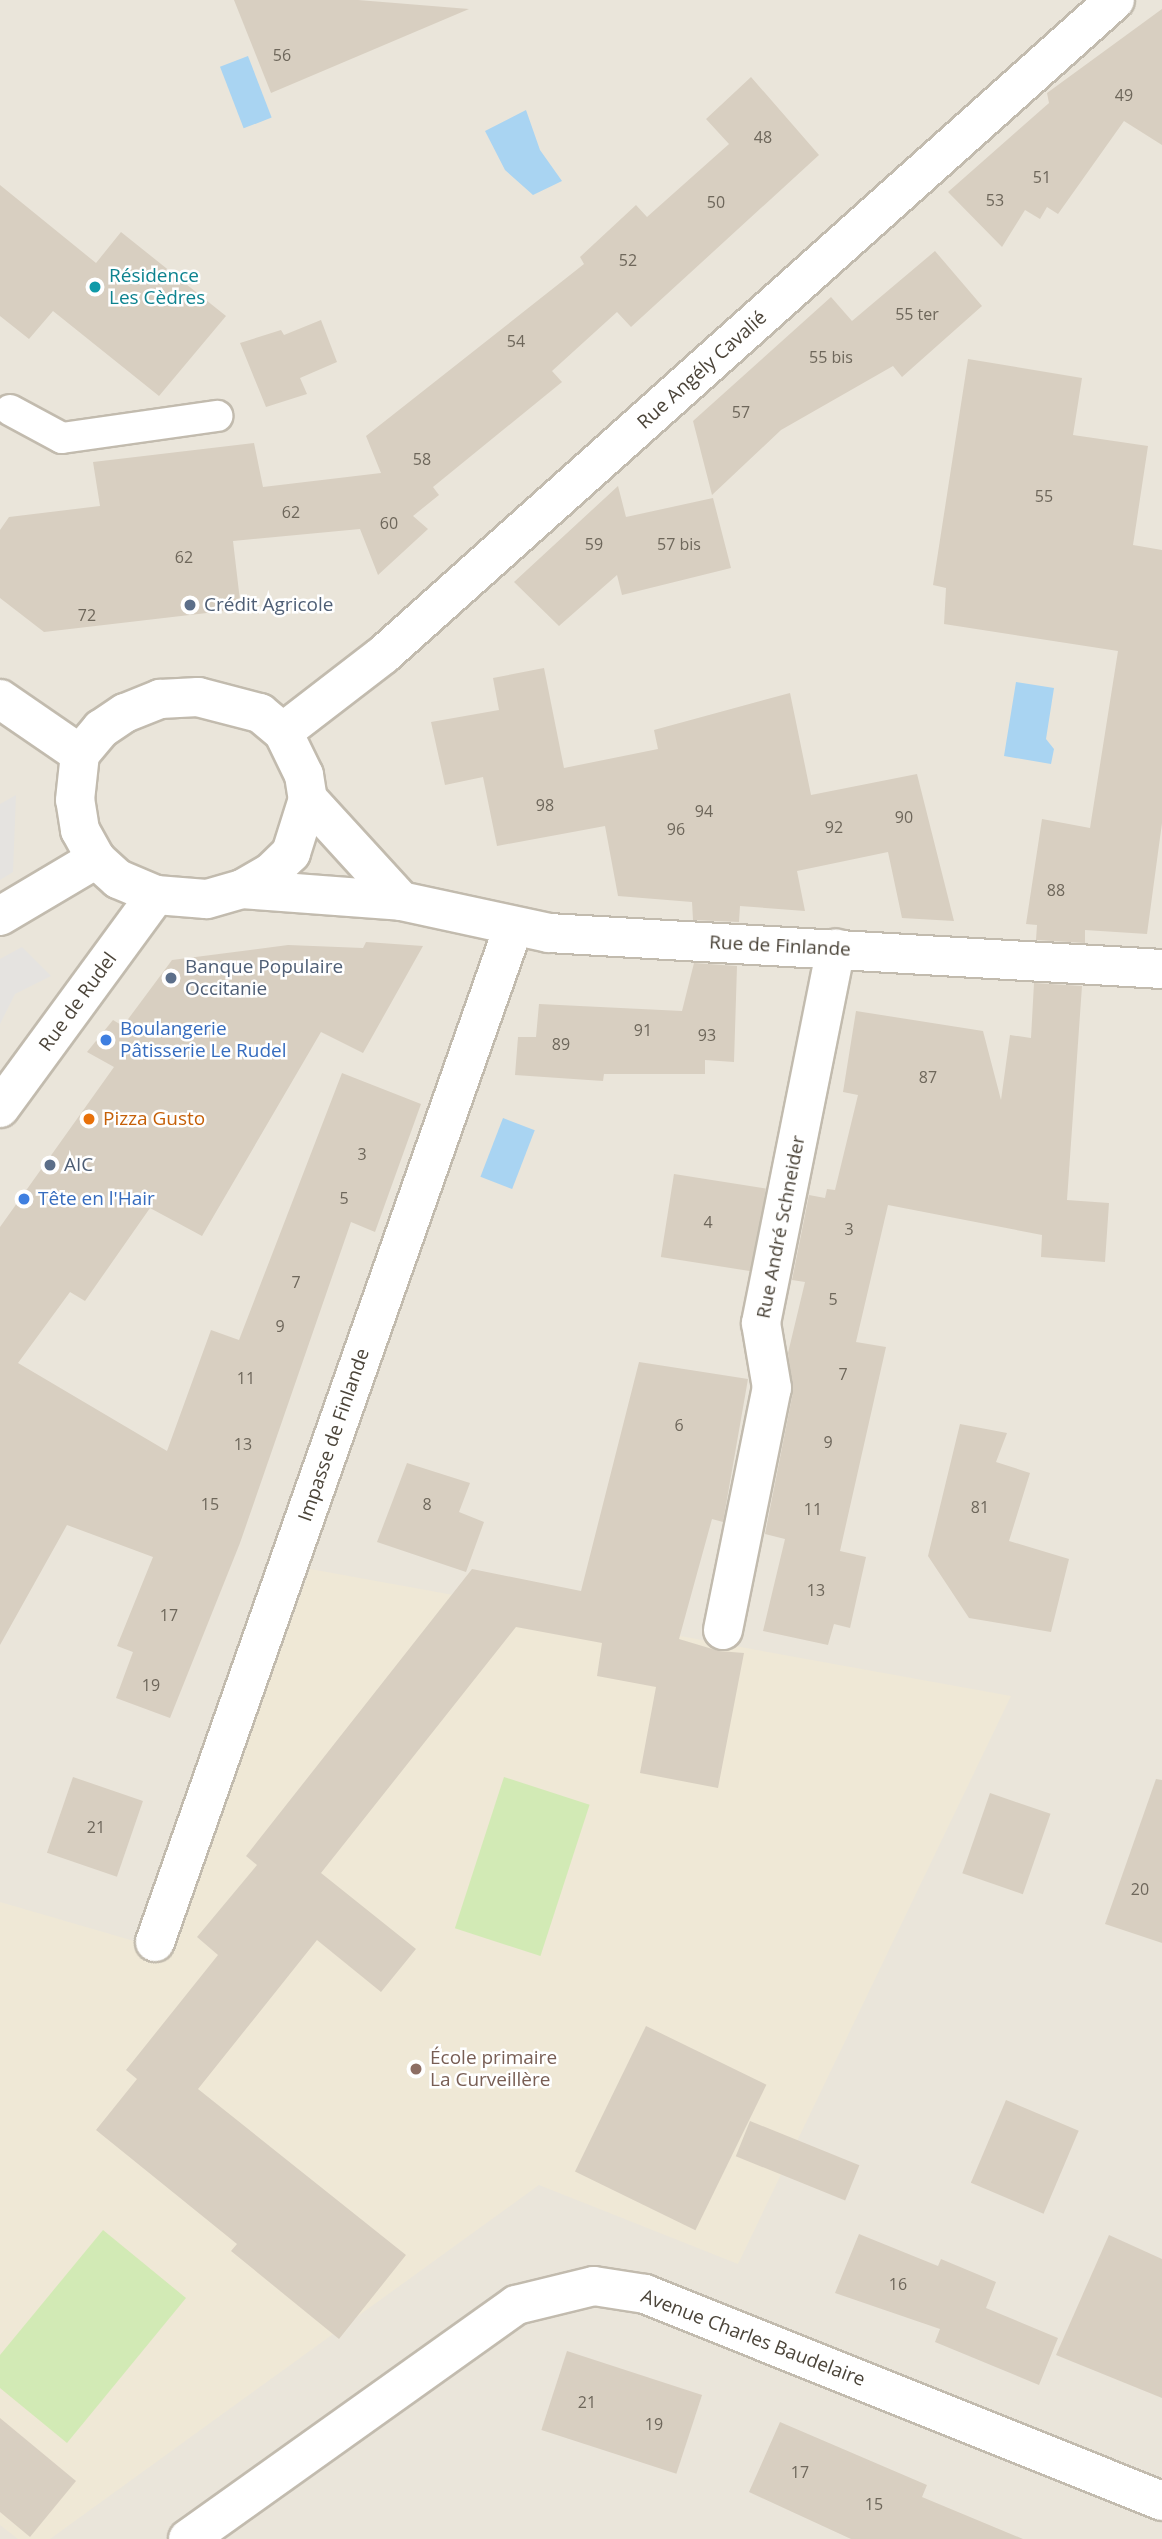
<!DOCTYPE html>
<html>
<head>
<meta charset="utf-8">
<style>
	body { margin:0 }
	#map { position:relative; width:1162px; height:2539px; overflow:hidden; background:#f6f3ec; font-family:"Open Sans",sans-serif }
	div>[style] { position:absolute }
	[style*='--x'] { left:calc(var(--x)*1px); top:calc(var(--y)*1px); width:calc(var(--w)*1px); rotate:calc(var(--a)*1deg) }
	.residential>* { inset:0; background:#eae5da; transform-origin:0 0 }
	.education>* { inset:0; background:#efe8d6 }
	.green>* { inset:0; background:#d2eab5; transform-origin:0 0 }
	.parking>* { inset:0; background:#e5e3e0 }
	.water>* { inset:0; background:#a9d4f2; transform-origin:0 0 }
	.building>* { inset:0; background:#d8cfc1; transform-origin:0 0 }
	.roads { filter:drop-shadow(2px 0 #c2bbae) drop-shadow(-2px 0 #c2bbae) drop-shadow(0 2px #c2bbae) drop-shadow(0 -2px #c2bbae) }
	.service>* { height:30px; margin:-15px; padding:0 15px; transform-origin:15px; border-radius:15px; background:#fff }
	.minor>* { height:38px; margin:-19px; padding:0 19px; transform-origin:19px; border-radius:19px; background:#fff }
	.tertiary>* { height:38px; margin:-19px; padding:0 19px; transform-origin:19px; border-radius:19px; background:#fff }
	.dots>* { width:19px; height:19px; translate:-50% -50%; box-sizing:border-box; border:4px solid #fff; border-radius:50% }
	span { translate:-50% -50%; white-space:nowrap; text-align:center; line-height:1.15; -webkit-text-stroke:5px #fff; paint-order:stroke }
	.number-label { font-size:16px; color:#6e675b }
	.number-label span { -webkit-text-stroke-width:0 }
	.culture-label { font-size:19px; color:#0d838f }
	.left { translate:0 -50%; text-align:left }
	.street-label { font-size:19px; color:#4b4439 }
	.service-label { font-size:19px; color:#4e5e75 }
	.shop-label { font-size:19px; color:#366cbe }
	.food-label { font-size:19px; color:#c56008 }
	.education-label { font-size:19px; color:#785e54 }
</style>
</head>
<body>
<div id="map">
	<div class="residential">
		<div style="left:0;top:0;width:1162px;height:2539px"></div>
	</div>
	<div class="education">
		<div style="clip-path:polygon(310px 1569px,1011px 1696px,738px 2264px,539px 2185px,50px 2539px,18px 2539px,0 2525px,0 1902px,172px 1952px)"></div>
	</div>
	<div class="green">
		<div style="left:504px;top:1777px;width:90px;height:159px;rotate:18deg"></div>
		<div style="clip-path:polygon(103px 2230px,186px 2298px,67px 2443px,0 2388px,0 2355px)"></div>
	</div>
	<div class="parking">
		<div style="clip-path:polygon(16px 795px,13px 872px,0 880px,0 804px)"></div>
		<div style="clip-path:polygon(22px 947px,51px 976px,15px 994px,0 1024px,0 959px)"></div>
	</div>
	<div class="water">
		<div style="left:248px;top:56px;width:66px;height:30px;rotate:69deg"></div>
		<div style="clip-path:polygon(526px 110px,540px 150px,562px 181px,533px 195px,505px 170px,485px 131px)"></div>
		<div style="clip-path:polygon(1016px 682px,1054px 688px,1046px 739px,1054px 749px,1051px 764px,1004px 756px)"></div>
		<div style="left:503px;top:1118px;width:34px;height:63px;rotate:21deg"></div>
	</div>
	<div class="building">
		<div style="clip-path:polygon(234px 0,358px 0,469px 9px,271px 93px)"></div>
		<div style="clip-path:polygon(1162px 9px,1162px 145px,1124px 121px,1058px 214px,1047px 207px,1040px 219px,1025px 210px,1002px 247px,948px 192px,1049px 103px,1047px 93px)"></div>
		<div style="clip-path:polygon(751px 77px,819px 155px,631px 327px,617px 312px,552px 371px,562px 382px,433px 487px,439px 495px,413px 516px,428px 529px,378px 575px,360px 529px,233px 541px,241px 609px,44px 632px,0 598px,0 530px,9px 517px,100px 506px,93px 462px,254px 443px,263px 487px,381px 473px,366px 436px,584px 264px,580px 257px,636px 205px,647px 217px,729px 144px,706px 119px)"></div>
		<div style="clip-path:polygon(0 185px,96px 263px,121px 232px,226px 316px,159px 396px,53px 311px,29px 339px,0 316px)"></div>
		<div style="clip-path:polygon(935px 251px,982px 306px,902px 377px,893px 366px,781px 430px,712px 495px,693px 421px,831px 297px,852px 321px)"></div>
		<div style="clip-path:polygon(321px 320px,337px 362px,300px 378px,307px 394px,266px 407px,240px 343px,281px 330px,284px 335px)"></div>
		<div style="clip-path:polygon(968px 359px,1082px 378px,1073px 435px,1148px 446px,1133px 545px,1162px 550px,1162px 823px,1147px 934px,1085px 930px,1085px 943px,1036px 940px,1037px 925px,1026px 924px,1042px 819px,1090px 828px,1118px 651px,944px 624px,946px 588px,933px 585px)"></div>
		<div style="clip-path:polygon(618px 486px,626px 517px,713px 498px,731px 568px,622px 595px,617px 575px,559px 626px,514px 582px)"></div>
		<div style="clip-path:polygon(544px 668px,564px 768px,658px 749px,654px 730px,790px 693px,811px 795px,917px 774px,954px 921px,902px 918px,888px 852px,797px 871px,805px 911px,740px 906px,739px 922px,693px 920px,692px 902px,618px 896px,605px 826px,497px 846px,483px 777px,445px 785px,431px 722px,499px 710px,493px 678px)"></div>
		<div style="clip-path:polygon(366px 942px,423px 946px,363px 1053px,321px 1032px,202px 1236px,150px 1208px,85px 1301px,70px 1292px,18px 1363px,167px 1451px,211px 1330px,239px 1340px,342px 1073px,421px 1104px,375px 1232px,351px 1222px,240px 1543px,170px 1718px,116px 1698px,133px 1652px,117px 1646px,153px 1557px,67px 1525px,0 1645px,0 1227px,114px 1067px,87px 1052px,113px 1020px,123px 1026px,172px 960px,288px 945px,363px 948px)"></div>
		<div style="clip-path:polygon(694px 963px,737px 966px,734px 1062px,705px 1060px,705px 1074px,604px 1074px,603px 1081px,515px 1075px,518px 1037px,536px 1037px,539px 1004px,682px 1011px)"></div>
		<div style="clip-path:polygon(1034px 983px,1082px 986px,1067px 1200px,1109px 1203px,1105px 1262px,1041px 1257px,1042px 1235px,888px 1205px,856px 1342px,886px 1347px,840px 1551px,866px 1557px,850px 1628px,834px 1624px,828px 1645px,763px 1631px,785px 1539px,765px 1534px,793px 1392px,788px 1353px,805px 1282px,792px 1280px,809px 1195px,825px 1198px,827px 1189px,835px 1190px,858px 1095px,843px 1092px,856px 1011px,983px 1031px,1001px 1100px,1010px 1035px,1031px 1038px)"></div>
		<div style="left:674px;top:1174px;width:93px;height:84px;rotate:9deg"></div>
		<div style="clip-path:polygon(639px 1362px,748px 1379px,723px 1522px,712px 1519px,679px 1639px,719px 1651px,744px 1653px,718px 1788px,640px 1773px,656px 1687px,597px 1676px,602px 1643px,516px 1627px,321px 1873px,416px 1949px,381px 1992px,317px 1940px,198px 2089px,406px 2255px,339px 2339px,231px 2251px,237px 2244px,96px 2130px,137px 2079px,126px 2070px,218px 1955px,197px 1937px,257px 1865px,246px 1856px,472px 1569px,581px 1591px)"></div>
		<div style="clip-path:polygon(960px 1424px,1007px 1433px,996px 1462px,1030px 1473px,1009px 1541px,1069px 1559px,1051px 1632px,969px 1618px,928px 1556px)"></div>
		<div style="clip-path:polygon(407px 1463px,470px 1483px,459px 1512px,484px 1522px,466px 1572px,377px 1542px)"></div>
		<div style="left:73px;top:1777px;width:74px;height:80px;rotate:19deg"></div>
		<div style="clip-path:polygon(1156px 1779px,1162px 1780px,1162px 1943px,1105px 1924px)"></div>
		<div style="left:990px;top:1793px;width:64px;height:85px;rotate:19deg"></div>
		<div style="left:646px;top:2026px;width:134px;height:162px;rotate:26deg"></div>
		<div style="left:1006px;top:2100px;width:79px;height:90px;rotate:23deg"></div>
		<div style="left:750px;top:2121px;width:118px;height:38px;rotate:22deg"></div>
		<div style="clip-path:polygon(859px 2234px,938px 2266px,941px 2259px,996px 2282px,986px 2308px,1058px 2338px,1039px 2385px,935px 2342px,940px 2329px,835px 2293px)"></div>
		<div style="clip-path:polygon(1109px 2235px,1162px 2259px,1162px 2398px,1056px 2355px)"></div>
		<div style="left:567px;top:2351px;width:142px;height:83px;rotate:18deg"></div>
		<div style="clip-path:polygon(0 2418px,76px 2481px,30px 2537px,0 2512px)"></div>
		<div style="clip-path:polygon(780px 2422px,927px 2485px,922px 2497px,1023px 2539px,851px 2539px,749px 2492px)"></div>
	</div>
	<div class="roads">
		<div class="service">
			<div style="--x:10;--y:410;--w:59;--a:28.3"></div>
			<div style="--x:62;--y:438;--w:157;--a:-8.1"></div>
		</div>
		<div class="minor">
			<div style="--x:0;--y:699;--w:97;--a:34.5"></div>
			<div style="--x:283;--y:732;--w:126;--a:-37.6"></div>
			<div style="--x:383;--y:655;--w:982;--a:-41.82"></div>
			<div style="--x:0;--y:1108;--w:264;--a:-53.8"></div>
			<div style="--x:723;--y:1630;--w:247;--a:-78.6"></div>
			<div style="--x:772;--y:1388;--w:66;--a:-99.6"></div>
			<div style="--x:761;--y:1323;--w:382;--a:-78.7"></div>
			<div style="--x:155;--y:1942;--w:1075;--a:-70.55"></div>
			<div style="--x:188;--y:2539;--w:403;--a:-35.5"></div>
			<div style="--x:516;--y:2305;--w:80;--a:-13.7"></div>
			<div style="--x:594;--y:2286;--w:52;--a:8.9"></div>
			<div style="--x:645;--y:2294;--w:557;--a:21.82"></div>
		</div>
		<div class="tertiary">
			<div style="--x:198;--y:697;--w:64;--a:14.5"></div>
			<div style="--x:260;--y:713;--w:30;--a:40"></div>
			<div style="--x:283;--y:732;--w:48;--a:64"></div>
			<div style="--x:304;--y:775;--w:24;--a:81"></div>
			<div style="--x:308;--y:799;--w:57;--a:107.5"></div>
			<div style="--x:291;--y:853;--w:29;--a:136"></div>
			<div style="--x:270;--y:873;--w:32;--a:150"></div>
			<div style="--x:242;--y:889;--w:37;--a:164"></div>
			<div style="--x:206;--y:899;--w:50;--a:-175.4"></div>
			<div style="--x:156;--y:895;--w:41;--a:-157.2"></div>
			<div style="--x:118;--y:879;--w:30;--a:-138"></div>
			<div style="--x:96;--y:859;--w:33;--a:-119"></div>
			<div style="--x:80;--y:830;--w:30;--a:-99"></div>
			<div style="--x:75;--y:800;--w:46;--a:-83.8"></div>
			<div style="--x:80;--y:754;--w:33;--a:-50"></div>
			<div style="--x:101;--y:729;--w:29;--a:-34"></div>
			<div style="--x:125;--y:713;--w:38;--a:-22"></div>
			<div style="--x:160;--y:699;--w:38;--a:-3"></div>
			<div style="--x:308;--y:799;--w:138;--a:47.6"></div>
			<div style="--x:242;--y:889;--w:159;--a:4.3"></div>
			<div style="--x:401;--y:901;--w:151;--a:12.2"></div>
			<div style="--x:549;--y:933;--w:614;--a:3.36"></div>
			<div style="--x:0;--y:916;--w:112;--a:-30.7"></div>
		</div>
	</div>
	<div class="dots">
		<div style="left:95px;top:287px;background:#0f9aa8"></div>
		<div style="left:190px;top:605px;background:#5c6f8a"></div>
		<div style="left:171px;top:978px;background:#5c6f8a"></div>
		<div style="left:106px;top:1040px;background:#3f7fe0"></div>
		<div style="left:89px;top:1119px;background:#e8710a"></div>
		<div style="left:50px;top:1165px;background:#5c6f8a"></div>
		<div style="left:24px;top:1199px;background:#3f7fe0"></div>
		<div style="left:416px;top:2069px;background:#8d6e63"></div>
	</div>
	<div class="number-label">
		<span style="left:282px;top:55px">56</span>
		<span style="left:1124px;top:95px">49</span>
		<span style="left:763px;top:137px">48</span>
		<span style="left:1042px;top:177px">51</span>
		<span style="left:995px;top:200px">53</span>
		<span style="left:716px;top:202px">50</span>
		<span style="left:628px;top:260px">52</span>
		<span style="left:917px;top:314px">55 ter</span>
		<span style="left:516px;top:341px">54</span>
		<span style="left:831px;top:357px">55 bis</span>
		<span style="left:741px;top:412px">57</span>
		<span style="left:422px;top:459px">58</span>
		<span style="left:1044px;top:496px">55</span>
		<span style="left:291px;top:512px">62</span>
		<span style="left:389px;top:523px">60</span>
		<span style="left:594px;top:544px">59</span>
		<span style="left:679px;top:544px">57 bis</span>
		<span style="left:184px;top:557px">62</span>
		<span style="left:87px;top:615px">72</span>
		<span style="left:545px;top:805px">98</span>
		<span style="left:704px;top:811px">94</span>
		<span style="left:904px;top:817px">90</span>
		<span style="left:834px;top:827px">92</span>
		<span style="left:676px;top:829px">96</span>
		<span style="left:1056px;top:890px">88</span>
		<span style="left:643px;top:1030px">91</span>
		<span style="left:707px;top:1035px">93</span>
		<span style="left:561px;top:1044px">89</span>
		<span style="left:928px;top:1077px">87</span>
		<span style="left:362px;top:1154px">3</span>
		<span style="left:344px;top:1198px">5</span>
		<span style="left:708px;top:1222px">4</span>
		<span style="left:849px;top:1229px">3</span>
		<span style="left:296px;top:1282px">7</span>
		<span style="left:833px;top:1299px">5</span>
		<span style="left:280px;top:1326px">9</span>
		<span style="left:843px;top:1374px">7</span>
		<span style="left:246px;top:1378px">11</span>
		<span style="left:679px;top:1425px">6</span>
		<span style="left:828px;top:1442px">9</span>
		<span style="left:243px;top:1444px">13</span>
		<span style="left:210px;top:1504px">15</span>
		<span style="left:427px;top:1504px">8</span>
		<span style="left:980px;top:1507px">81</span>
		<span style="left:813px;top:1509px">11</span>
		<span style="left:816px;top:1590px">13</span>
		<span style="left:169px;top:1615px">17</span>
		<span style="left:151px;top:1685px">19</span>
		<span style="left:96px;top:1827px">21</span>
		<span style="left:1140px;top:1889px">20</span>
		<span style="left:898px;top:2284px">16</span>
		<span style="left:587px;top:2402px">21</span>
		<span style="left:654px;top:2424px">19</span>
		<span style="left:800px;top:2472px">17</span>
		<span style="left:874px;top:2504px">15</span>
	</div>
	<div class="culture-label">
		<span class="left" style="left:109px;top:287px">Résidence<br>Les Cèdres</span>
	</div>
	<div class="street-label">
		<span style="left:702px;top:370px;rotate:-42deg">Rue Angély Cavalié</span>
		<span style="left:780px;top:946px;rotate:3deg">Rue de Finlande</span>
		<span style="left:78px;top:1002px;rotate:-54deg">Rue de Rudel</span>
		<span style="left:781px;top:1227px;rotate:-79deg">Rue André Schneider</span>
		<span style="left:334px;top:1435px;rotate:-71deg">Impasse de Finlande</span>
		<span style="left:753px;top:2338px;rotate:21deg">Avenue Charles Baudelaire</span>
	</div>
	<div class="service-label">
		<span class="left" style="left:204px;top:605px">Crédit Agricole</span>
		<span class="left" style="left:185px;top:978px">Banque Populaire<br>Occitanie</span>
		<span class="left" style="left:64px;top:1165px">AIC</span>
	</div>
	<div class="shop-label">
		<span class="left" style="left:120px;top:1040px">Boulangerie<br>Pâtisserie Le Rudel</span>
		<span class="left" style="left:38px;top:1199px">Tête en l'Hair</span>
	</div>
	<div class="food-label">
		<span class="left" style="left:103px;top:1119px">Pizza Gusto</span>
	</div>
	<div class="education-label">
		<span class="left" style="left:430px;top:2069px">École primaire<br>La Curveillère</span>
	</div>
</div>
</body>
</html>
